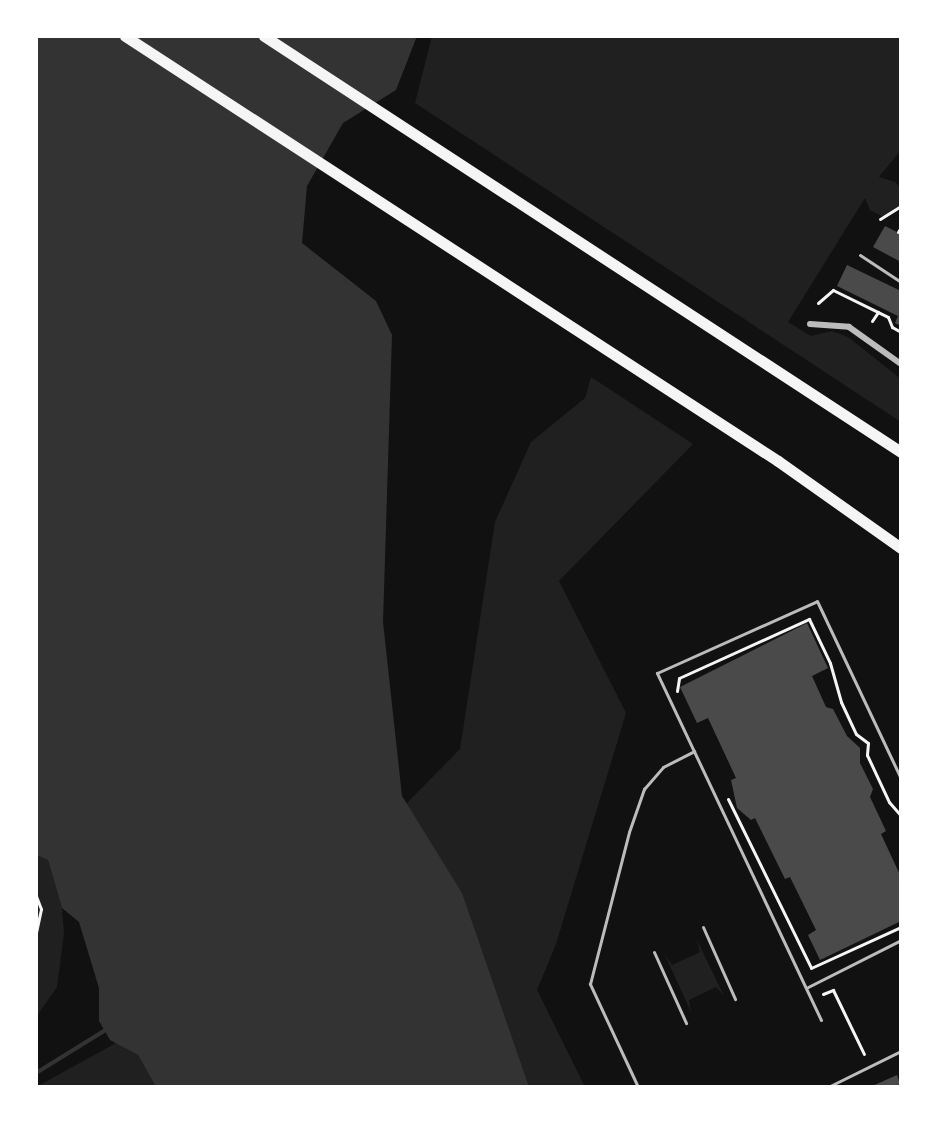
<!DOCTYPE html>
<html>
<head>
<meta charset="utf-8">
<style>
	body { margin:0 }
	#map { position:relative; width:937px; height:1123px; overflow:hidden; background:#111; font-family:Mulish,sans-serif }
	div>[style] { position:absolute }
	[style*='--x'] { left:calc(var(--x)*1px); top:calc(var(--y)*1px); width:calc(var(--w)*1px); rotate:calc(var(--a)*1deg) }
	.green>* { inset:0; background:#202020 }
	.water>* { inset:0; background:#333 }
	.stream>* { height:4px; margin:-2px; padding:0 2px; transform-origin:2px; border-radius:2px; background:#333 }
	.building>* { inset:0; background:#4a4a4a }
	.path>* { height:3px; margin:-1.5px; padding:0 1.5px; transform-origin:1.5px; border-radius:1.5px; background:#f5f5f5 }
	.service>* { height:3px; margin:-1.5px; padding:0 1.5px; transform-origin:1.5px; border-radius:1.5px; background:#bcbcbc }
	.minor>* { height:6px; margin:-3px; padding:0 3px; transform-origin:3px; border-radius:3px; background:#bcbcbc }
	.trunk>* { height:11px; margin:-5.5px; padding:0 5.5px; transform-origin:5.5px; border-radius:5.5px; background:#f5f5f5 }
	span { translate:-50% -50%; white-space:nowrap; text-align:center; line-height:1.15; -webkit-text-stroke:7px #fff; paint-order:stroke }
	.frame { position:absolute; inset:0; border:38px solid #fff; pointer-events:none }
</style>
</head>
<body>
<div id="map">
	<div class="green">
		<div style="clip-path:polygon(432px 36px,901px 36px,901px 150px,879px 177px,895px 182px,901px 188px,901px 206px,884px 217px,870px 210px,865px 198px,788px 322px,811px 336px,832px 331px,848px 337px,901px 379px,901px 422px,415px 103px)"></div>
		<div style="clip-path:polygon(591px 377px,693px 444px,559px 581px,626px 713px,556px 944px,537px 990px,585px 1087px,467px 1087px,405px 805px,460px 749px,495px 522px,531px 442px,585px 398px)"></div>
		<div style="clip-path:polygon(36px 855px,48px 860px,62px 908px,64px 933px,57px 987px,36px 1017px)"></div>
		<div style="clip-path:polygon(697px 940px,724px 996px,716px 987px,689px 1000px,691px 1012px,665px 955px,672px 965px,700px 952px)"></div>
		<div style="clip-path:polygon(116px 1043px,138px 1055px,156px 1087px,36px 1087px)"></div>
	</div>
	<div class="water">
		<div style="clip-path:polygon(36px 36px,417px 36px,396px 90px,343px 123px,307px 186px,302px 243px,376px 301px,392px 335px,383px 622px,402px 796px,462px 893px,529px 1087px,156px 1087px,138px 1055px,110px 1040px,99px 1021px,99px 988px,79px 922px,62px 908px,48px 860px,36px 855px)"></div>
	</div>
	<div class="stream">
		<div style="--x:36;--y:1073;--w:86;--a:-31.7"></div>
	</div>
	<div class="building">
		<div style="clip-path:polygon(885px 226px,901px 234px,901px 262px,873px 247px)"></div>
		<div style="clip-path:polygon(847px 265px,901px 291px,901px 326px,895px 323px,898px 316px,837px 286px)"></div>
		<div style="clip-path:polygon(807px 623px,828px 668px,812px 676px,826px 707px,833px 709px,847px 736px,860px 748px,860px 763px,873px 789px,870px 797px,886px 831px,881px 834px,901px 877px,901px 921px,820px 960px,808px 935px,816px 930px,790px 877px,785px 879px,755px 818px,751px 820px,737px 808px,731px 780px,736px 778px,708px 718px,697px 723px,680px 687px)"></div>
		<div style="clip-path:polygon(897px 1075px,901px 1087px,870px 1087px)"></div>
	</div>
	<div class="path">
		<div style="--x:880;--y:219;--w:25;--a:-32"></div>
		<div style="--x:898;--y:232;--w:6;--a:-59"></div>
		<div style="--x:818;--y:303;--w:20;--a:-41"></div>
		<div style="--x:833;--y:290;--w:61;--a:26.1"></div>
		<div style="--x:888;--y:317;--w:11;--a:68"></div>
		<div style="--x:892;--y:327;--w:10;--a:29"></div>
		<div style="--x:872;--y:321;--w:11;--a:-56"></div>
		<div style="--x:677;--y:691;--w:13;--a:-81"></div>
		<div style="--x:679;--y:678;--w:143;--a:-24.4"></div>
		<div style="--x:809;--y:619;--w:49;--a:64.5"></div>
		<div style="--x:830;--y:663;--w:41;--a:74.2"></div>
		<div style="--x:841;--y:702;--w:35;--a:65"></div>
		<div style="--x:856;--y:734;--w:15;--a:37"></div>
		<div style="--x:868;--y:743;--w:12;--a:95"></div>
		<div style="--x:867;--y:755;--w:52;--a:64.9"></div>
		<div style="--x:889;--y:802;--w:18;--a:49"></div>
		<div style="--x:728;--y:799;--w:188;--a:63.8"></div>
		<div style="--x:811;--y:968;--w:99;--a:-24.5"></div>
		<div style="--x:36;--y:896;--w:14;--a:69"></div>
		<div style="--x:41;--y:909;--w:24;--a:102"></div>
		<div style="--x:823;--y:994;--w:11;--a:-22"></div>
		<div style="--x:833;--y:990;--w:71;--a:64.2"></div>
	</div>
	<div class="service">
		<div style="--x:860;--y:255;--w:49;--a:33.4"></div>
		<div style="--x:703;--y:927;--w:79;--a:66"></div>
		<div style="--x:654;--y:952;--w:78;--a:65.7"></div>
		<div style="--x:808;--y:987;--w:104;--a:-26.8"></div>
		<div style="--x:821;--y:1020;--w:384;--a:-115.3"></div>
		<div style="--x:657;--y:673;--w:175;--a:-24.2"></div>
		<div style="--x:817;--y:601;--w:197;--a:64.7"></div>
		<div style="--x:638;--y:1087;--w:114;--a:-115"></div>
		<div style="--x:590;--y:984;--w:157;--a:-75.6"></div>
		<div style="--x:629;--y:832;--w:46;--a:-70.8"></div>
		<div style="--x:644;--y:789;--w:29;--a:-49"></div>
		<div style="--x:663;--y:767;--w:35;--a:-27"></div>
		<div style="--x:828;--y:1087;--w:81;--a:-26.3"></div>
	</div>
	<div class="minor">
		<div style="--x:810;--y:324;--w:39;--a:4"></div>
		<div style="--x:849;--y:327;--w:64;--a:35.4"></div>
	</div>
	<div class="trunk">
		<div style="--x:125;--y:36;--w:779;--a:33.06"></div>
		<div style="--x:778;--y:461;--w:151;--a:35.3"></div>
		<div style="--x:264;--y:36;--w:761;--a:33.15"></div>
	</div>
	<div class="frame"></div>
</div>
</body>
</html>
